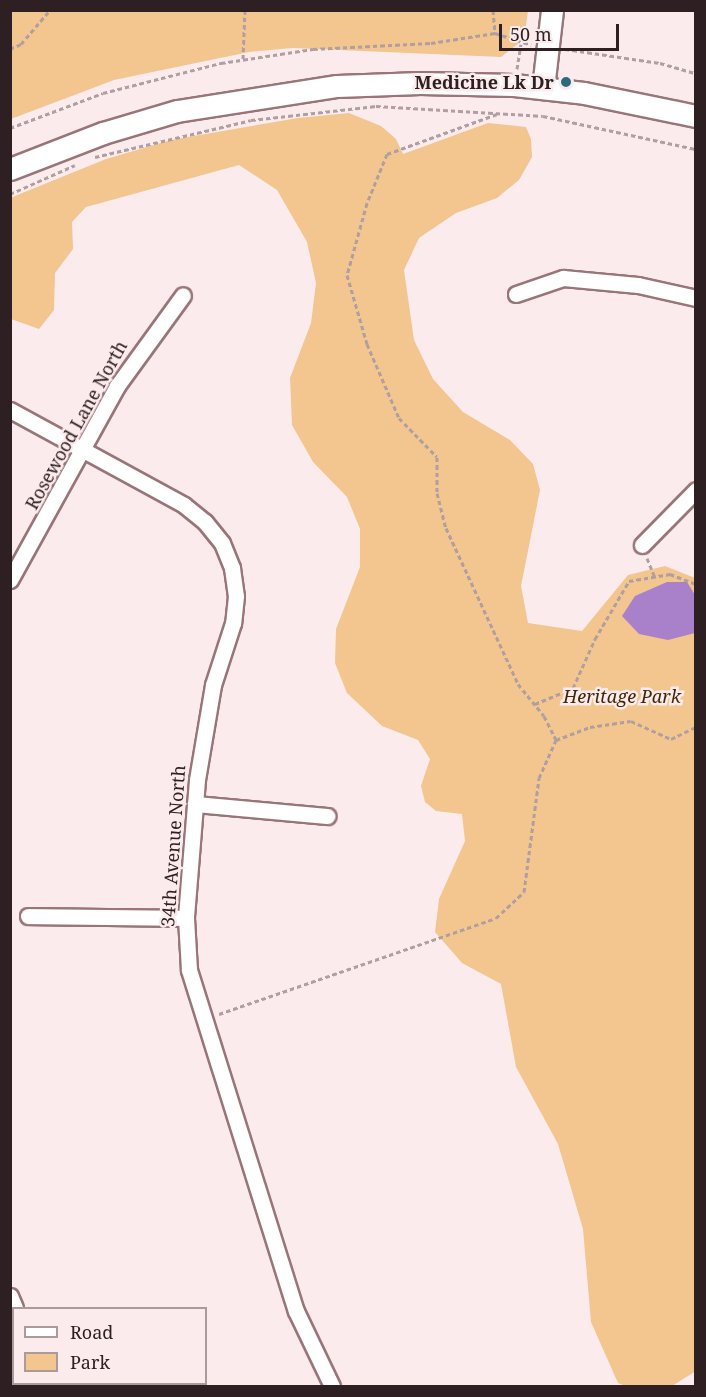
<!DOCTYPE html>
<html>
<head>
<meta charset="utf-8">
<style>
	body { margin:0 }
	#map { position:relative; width:706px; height:1397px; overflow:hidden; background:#fcebed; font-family:"Noto Serif",serif }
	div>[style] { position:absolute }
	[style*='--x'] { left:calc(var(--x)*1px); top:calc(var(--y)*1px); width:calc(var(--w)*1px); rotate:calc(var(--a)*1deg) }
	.green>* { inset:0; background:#f3c58f }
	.water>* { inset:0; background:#a981cb }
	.path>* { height:3px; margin-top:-1.5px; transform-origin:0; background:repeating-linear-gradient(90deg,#af9fa1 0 4.5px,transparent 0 7.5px) }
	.roads { filter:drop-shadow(2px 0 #997579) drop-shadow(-2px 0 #997579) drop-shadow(0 2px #997579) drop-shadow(0 -2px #997579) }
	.street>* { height:15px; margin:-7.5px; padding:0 7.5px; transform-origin:7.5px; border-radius:7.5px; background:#fff }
	.secondary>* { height:21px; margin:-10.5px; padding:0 10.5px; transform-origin:10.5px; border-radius:10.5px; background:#fff }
	.dots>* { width:16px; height:16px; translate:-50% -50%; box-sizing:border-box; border:3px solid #fcebed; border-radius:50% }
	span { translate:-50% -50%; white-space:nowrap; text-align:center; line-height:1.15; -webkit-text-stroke:5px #fcebed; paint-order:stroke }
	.poi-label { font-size:18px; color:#2e2022; font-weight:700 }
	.right { translate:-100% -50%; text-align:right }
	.street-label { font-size:18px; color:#2e2022 }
	.park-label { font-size:18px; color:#402807; font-style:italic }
	.frame { position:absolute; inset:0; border:12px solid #2e2022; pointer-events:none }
	.legend { position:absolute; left:12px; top:1307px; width:195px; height:78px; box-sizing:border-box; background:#fcebed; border:2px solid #aa9a9c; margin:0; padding:8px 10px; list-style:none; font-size:18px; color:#2e2022 }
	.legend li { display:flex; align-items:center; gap:12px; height:30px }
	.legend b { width:30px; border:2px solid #aa9a9c }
	.scale { position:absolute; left:499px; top:24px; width:120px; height:27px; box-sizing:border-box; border:3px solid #2e2022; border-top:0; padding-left:8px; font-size:18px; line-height:21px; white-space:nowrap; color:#2e2022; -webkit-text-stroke:4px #fcebed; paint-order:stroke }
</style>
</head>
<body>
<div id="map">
	<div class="green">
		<div style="clip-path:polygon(11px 10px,528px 10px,528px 11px,524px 39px,501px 57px,293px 48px,249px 52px,114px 80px,11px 119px)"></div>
		<div style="clip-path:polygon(349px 113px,381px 126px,396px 139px,403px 154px,488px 123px,526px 127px,531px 139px,532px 157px,519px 180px,497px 198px,456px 213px,419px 238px,404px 270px,414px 340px,433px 379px,463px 412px,510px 440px,533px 464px,540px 490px,521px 586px,528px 623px,582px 631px,628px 575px,665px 566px,695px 578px,696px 1371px,672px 1386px,626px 1386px,618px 1383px,591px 1322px,583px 1229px,558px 1144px,516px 1067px,501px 984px,462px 963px,435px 932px,439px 899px,465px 841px,462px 814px,436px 811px,425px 802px,421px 786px,430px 759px,418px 740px,382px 726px,347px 693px,335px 663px,336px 629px,360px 567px,360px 529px,347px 497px,313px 462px,292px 425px,290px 378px,311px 323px,316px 283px,307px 242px,277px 190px,239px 165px,86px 207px,72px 222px,73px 249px,55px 273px,54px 310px,39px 329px,11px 319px,10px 198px,106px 159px,171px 140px,298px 118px)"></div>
	</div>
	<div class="water">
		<div style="clip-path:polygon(667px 582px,687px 582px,695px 595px,695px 633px,668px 640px,639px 634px,622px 616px,635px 596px)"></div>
	</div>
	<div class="path">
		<div style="--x:493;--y:10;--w:23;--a:85"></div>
		<div style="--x:10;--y:49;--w:12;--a:-24"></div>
		<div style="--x:21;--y:44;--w:45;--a:-49.5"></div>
		<div style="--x:565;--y:49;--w:96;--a:8.4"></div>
		<div style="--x:660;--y:63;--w:37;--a:16"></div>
		<div style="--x:243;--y:59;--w:49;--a:-87.7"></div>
		<div style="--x:517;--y:69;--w:25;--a:-81"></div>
		<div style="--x:497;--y:114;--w:117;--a:160"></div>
		<div style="--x:387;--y:154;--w:53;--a:112.2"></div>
		<div style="--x:367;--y:203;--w:75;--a:105.5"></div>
		<div style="--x:347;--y:275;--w:72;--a:73.8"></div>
		<div style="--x:367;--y:344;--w:81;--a:66.6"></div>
		<div style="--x:399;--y:418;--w:54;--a:45.7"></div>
		<div style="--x:437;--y:457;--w:36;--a:90"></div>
		<div style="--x:437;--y:493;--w:36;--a:76"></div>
		<div style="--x:446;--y:528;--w:172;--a:65.2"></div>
		<div style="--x:518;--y:684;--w:41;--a:50.9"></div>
		<div style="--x:544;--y:716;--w:27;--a:63"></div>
		<div style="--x:10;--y:128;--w:99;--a:-20.6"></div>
		<div style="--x:103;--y:93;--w:122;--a:-14.3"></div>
		<div style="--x:221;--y:63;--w:93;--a:-8.7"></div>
		<div style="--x:313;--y:49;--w:118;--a:-2.9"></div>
		<div style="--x:431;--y:43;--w:65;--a:-8.9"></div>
		<div style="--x:495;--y:33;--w:38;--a:18"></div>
		<div style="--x:95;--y:157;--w:160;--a:-13.3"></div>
		<div style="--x:251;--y:120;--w:126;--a:-6.4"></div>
		<div style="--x:376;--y:106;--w:167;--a:3.4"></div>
		<div style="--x:543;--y:116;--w:157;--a:12.2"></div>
		<div style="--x:10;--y:194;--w:71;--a:-24"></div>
		<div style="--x:647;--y:558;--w:22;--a:68"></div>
		<div style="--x:535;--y:704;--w:41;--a:-22.8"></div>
		<div style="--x:573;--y:688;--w:54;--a:-65.8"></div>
		<div style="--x:595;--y:639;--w:67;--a:-59.6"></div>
		<div style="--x:629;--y:581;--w:42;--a:-9.7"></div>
		<div style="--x:670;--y:574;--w:28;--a:21"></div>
		<div style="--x:219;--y:1014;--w:293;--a:-19.1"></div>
		<div style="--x:496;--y:918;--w:38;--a:-43"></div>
		<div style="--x:524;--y:892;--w:115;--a:-82.5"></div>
		<div style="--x:539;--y:778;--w:42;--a:-65.9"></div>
		<div style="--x:556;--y:740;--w:36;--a:-21"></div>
		<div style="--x:590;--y:727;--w:41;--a:-8.3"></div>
		<div style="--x:631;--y:721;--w:44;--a:24.2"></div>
		<div style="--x:671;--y:739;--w:28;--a:-26"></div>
	</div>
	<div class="roads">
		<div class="street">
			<div style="--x:516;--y:294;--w:50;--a:-18.8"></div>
			<div style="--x:563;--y:278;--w:75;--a:5.3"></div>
			<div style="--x:638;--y:285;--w:59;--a:12.6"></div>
			<div style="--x:10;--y:410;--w:198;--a:28.6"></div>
			<div style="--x:184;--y:505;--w:27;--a:39"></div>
			<div style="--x:205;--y:522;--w:27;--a:51"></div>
			<div style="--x:222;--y:543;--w:27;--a:68"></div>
			<div style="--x:232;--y:568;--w:28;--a:82"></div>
			<div style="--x:236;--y:596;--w:27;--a:96"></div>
			<div style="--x:233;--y:623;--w:65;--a:107.9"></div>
			<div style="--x:213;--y:685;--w:96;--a:99.6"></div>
			<div style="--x:197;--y:780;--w:138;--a:94.6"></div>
			<div style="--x:186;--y:918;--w:52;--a:86.7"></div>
			<div style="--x:189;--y:970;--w:357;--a:72.6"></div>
			<div style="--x:296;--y:1311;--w:83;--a:64.4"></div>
			<div style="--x:642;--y:545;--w:77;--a:-45.5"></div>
			<div style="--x:10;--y:580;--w:222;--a:-61.1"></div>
			<div style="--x:117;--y:386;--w:112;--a:-54"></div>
			<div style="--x:195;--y:804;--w:133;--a:5.2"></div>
			<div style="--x:28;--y:916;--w:158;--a:0.7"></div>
			<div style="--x:10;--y:1296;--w:13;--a:67"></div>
			<div style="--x:39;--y:1384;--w:2;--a:63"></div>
		</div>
		<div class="secondary">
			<div style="--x:543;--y:88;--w:79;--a:-83.4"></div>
			<div style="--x:10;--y:169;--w:100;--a:-21.2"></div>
			<div style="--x:103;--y:133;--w:77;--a:-16.6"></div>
			<div style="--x:177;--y:111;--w:162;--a:-8.9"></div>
			<div style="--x:337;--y:86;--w:83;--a:-2.1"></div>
			<div style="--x:420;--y:83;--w:94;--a:1.2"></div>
			<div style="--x:514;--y:85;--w:70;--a:6.5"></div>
			<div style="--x:584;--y:93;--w:114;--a:11.6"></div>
		</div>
	</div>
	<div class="dots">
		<div style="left:566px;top:82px;background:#286c7d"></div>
	</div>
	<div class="poi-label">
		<span class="right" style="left:554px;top:82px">Medicine Lk Dr</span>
	</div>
	<div class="street-label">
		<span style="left:76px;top:425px;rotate:-61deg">Rosewood Lane North</span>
		<span style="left:173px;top:846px;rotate:-86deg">34th Avenue North</span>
	</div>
	<div class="park-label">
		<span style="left:622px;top:696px">Heritage Park</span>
	</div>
	<div class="frame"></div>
	<ul class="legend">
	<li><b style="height:8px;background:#fff"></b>Road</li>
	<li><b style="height:16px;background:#f3c58f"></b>Park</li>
	</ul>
	<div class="scale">50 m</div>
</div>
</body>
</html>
